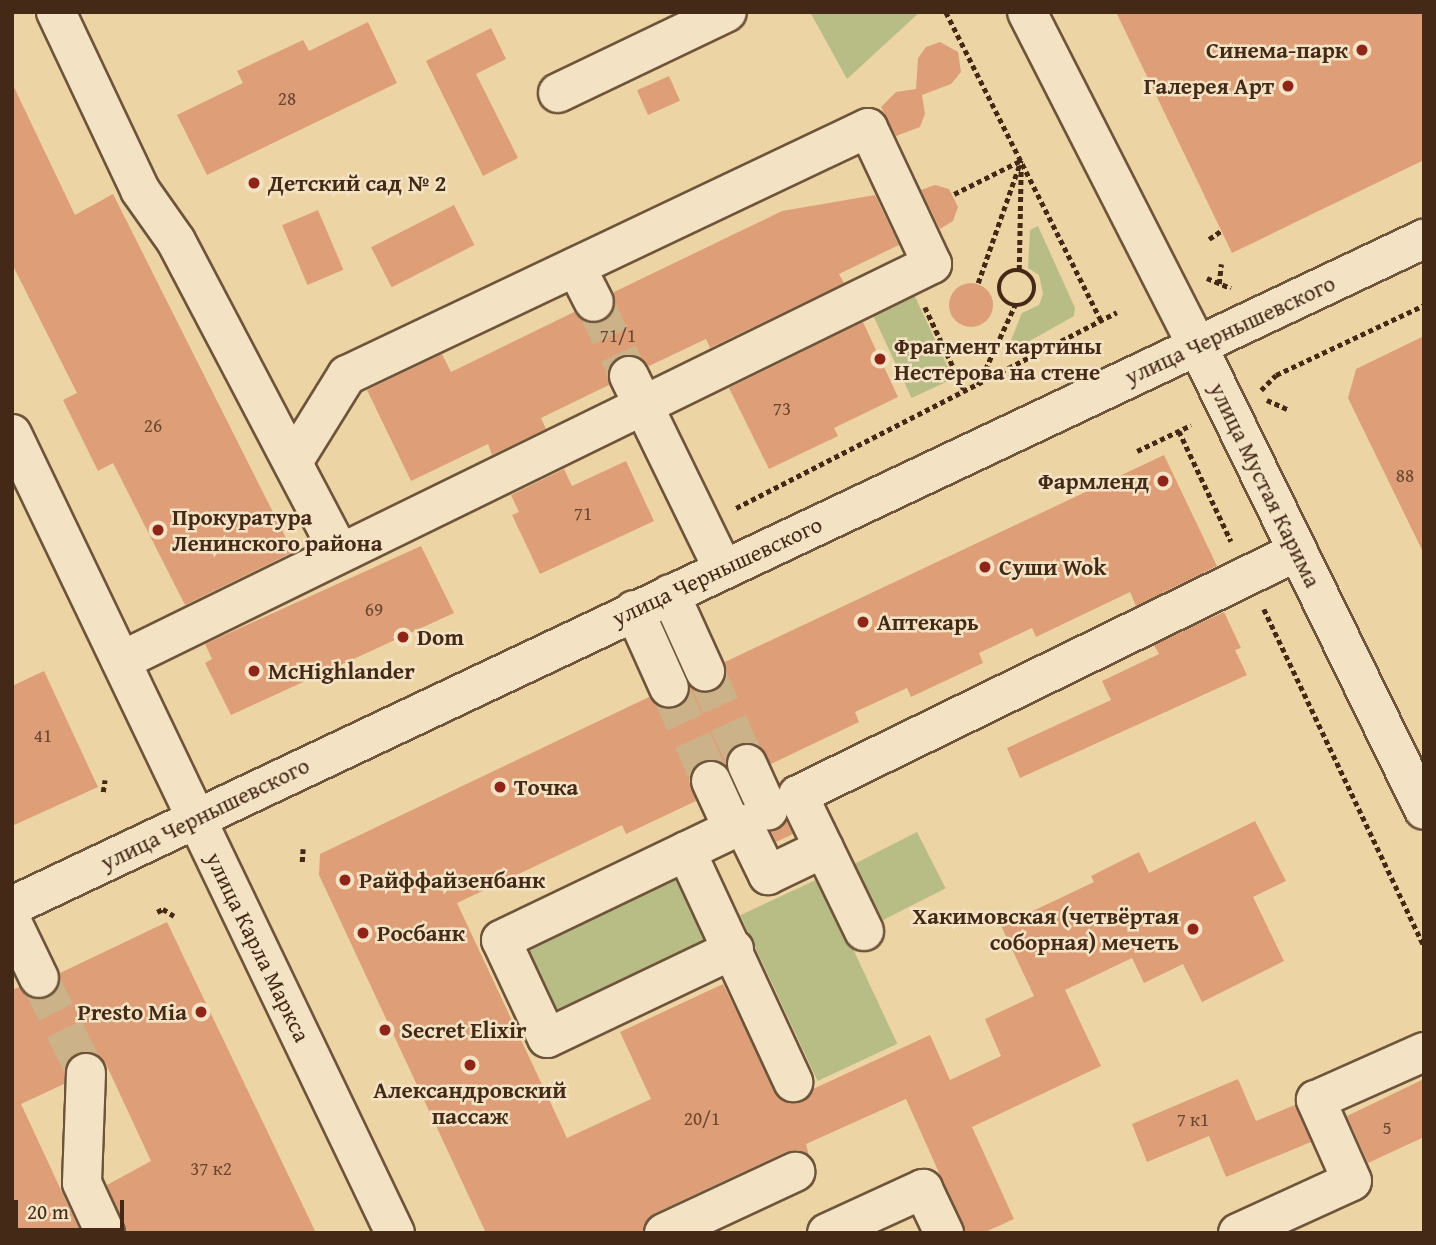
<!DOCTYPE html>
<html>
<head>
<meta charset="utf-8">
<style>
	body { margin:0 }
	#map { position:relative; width:1436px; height:1245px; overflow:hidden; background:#edd4a4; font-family:"Gentium Book Plus",serif }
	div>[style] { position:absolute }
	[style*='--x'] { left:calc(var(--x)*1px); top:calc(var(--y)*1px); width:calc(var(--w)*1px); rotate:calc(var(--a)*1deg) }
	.green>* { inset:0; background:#b8bd86; transform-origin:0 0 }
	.building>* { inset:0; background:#de9f78; transform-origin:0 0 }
	.round { border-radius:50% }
	.minor-tunnel>* { height:38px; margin-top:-19px; transform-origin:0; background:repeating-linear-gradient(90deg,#cbb288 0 38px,transparent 0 57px) }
	.path>* { height:4.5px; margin-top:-2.25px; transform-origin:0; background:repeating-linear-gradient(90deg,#442917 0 5px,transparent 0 8.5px) }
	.path>.ring { margin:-2.25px; padding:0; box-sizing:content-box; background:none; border:4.5px solid #442917; border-radius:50% }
	.roads { filter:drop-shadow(2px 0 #6e543a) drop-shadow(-2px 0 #6e543a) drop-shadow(0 2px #6e543a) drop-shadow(0 -2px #6e543a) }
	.minor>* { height:38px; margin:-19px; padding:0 19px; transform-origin:19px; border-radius:19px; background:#f3e3c4 }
	.dots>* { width:19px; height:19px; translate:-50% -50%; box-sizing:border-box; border:4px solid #f3e3c4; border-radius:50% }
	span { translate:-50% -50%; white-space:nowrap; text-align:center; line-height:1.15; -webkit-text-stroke:5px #f3e3c4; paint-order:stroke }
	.number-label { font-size:19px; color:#6a462f }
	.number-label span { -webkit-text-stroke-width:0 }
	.poi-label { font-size:23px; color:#442917; font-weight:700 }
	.right { translate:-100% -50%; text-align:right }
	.left { translate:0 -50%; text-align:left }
	.street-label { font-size:23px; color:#442917 }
	.frame { position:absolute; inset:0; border:14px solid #442917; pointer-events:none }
	.scale { position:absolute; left:14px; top:1200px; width:110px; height:32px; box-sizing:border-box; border:4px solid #442917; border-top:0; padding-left:9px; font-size:21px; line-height:24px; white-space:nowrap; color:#442917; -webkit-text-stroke:5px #f3e3c4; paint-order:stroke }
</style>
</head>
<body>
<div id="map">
	<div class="green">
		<div style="clip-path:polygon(810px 12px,920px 12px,847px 79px)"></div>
		<div style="clip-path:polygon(1038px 226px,1075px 308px,1074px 316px,1005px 355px,1022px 313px,1039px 305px,1043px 294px,1039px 275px,1028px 268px,1030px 230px)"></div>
		<div style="left:911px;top:288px;width:100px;height:46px;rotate:65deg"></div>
		<div style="left:917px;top:832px;width:63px;height:70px;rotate:63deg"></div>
		<div style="left:677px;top:873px;width:76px;height:170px;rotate:65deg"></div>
		<div style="left:820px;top:878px;width:183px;height:88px;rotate:65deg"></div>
	</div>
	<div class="building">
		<div style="clip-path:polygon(1116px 12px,1424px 12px,1424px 160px,1232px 253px)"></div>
		<div style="clip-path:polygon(368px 22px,397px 83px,207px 175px,177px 115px,243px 83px,237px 71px,303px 40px,309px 51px)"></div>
		<div style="clip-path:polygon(491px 28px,506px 59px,476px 74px,518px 158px,483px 176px,426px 61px)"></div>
		<div style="clip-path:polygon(940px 42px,958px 52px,961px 72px,951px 84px,922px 95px,925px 114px,920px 127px,896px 136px,881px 107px,896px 92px,916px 89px,918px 58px,926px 47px)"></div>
		<div style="left:669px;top:76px;width:27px;height:35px;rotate:66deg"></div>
		<div style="clip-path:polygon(12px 83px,75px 215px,113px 194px,293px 552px,185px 605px,113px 463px,98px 471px,63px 400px,77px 393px,12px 264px)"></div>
		<div style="clip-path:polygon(935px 185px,949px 189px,958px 207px,953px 221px,940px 229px,921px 190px)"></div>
		<div style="clip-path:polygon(875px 195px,899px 245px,839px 274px,844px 283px,710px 348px,706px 339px,649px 366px,641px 358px,620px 356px,611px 364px,609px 385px,541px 418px,546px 429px,492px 455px,488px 444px,411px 481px,367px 390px,442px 354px,451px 372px,574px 312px,583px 321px,603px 322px,613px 313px,614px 292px,782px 211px)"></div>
		<div style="left:454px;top:205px;width:45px;height:93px;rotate:63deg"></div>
		<div style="left:318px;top:210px;width:65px;height:39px;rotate:67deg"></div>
		<div class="round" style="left:949px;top:283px;width:44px;height:44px"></div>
		<div style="clip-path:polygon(863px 322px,898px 397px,834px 428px,838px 436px,769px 469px,729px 388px)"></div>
		<div style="clip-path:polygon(1424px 336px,1424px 554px,1348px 398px,1356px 369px)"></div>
		<div style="clip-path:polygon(1164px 455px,1217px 566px,1136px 606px,1130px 592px,1036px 637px,1032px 628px,979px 653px,983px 663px,911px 697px,907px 688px,855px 712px,859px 722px,771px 764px,759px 746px,739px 744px,729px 752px,726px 766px,712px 759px,694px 768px,689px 780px,696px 801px,626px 834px,622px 825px,457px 903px,567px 1138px,651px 1099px,620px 1032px,723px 984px,781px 1100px,802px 1102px,813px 1089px,930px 1035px,950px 1080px,1001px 1056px,985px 1019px,1034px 996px,1001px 926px,1094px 882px,1091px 876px,1139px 852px,1149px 873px,1255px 821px,1286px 881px,1253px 897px,1284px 961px,1202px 1002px,1183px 964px,1144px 983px,1132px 958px,1065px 990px,1101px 1066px,972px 1127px,1014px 1219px,983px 1233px,966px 1233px,906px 1099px,806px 1144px,809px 1156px,798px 1150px,786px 1152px,655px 1213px,642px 1233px,486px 1233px,319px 875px,320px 854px,649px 697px,666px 710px,679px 708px,687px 700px,690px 686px,704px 693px,722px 684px,725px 662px)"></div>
		<div style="clip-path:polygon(626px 461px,654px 521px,540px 574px,512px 515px,519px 512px,511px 495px,564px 469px,572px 486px)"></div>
		<div style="clip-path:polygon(421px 546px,454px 613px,231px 715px,205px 663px,212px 659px,205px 644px)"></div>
		<div style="clip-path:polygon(1224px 612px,1241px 648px,1235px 650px,1247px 675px,1020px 778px,1007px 748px,1111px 700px,1102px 681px,1159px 654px,1154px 645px)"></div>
		<div style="clip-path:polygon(44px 671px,98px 787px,12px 826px,12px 686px)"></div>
		<div style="clip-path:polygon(786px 821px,793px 834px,776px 842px,771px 831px)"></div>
		<div style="clip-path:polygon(167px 922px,316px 1233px,126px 1233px,107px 1185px,151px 1161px,105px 1062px,86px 1051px,68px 1061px,64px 1084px,21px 1104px,81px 1233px,12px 1233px,12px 990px,19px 987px,27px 996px,48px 998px,57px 990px,60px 973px)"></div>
		<div style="clip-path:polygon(1238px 1079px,1256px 1121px,1295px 1105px,1311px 1142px,1226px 1177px,1209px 1136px,1147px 1162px,1132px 1124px)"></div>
		<div style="clip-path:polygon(1424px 1079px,1424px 1137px,1368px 1163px,1347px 1116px)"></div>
	</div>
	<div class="minor-tunnel">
		<div style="--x:594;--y:302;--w:82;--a:64.7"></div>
		<div style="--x:705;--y:671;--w:102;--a:65.7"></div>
		<div style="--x:669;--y:688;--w:102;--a:65.7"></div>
		<div style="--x:39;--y:978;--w:106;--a:63.7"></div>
	</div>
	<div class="path">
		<div style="--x:946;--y:12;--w:345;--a:63.3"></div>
		<div style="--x:954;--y:194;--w:74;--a:-26.6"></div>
		<div style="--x:1209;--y:239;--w:14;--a:-34"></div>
		<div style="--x:1019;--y:270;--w:105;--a:-88.9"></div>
		<div class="ring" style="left:999px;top:270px;width:31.5px;height:31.5px"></div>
		<div style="--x:1207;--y:278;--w:26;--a:23"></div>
		<div style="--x:978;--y:283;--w:130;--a:-70.7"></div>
		<div style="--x:1219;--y:284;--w:20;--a:-84"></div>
		<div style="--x:925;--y:307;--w:94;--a:64.8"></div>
		<div style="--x:978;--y:385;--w:88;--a:-65.2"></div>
		<div style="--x:1261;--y:390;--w:21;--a:-45"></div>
		<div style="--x:1276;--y:375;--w:164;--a:-25.3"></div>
		<div style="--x:1267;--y:400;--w:22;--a:24"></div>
		<div style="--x:1179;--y:431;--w:122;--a:64.7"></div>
		<div style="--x:1137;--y:451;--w:60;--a:-25.7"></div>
		<div style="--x:736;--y:508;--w:428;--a:-27.2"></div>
		<div style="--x:1264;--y:609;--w:373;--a:64.6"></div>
		<div style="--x:103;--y:792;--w:12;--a:-81"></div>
		<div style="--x:302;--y:862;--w:13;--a:-86"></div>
		<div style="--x:157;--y:912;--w:7;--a:-27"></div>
		<div style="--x:163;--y:909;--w:13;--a:32"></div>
	</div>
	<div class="roads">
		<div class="minor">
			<div style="--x:56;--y:12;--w:197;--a:64.7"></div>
			<div style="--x:140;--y:190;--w:62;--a:54.8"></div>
			<div style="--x:176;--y:241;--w:350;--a:62.3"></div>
			<div style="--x:1027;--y:12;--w:374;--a:63"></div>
			<div style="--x:1197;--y:345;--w:517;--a:63.98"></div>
			<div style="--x:558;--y:93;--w:187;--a:-25.6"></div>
			<div style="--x:576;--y:267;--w:39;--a:63"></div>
			<div style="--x:629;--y:376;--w:215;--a:64"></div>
			<div style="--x:12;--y:434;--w:886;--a:64.39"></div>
			<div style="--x:670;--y:594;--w:85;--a:65.6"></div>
			<div style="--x:634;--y:610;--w:85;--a:65.8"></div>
			<div style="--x:121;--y:661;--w:903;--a:-26.08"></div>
			<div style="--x:932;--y:264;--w:150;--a:-115.2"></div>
			<div style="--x:868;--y:128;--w:577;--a:154.63"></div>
			<div style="--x:347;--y:375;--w:102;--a:121.8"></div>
			<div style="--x:747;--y:764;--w:51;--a:65.5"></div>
			<div style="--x:711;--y:781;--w:53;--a:65.4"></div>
			<div style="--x:686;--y:851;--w:255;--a:65.1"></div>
			<div style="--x:12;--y:906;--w:1562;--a:-25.29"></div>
			<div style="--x:12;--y:922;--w:62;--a:64.3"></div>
			<div style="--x:864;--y:931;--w:151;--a:-115.9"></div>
			<div style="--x:798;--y:795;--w:556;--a:-26.01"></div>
			<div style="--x:734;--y:949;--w:207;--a:154.5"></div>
			<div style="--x:547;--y:1038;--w:108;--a:-115.1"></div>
			<div style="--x:501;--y:940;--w:268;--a:-25.6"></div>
			<div style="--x:743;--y:824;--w:57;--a:63.9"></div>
			<div style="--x:768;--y:875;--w:62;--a:-25.7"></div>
			<div style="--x:86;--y:1073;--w:110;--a:92.1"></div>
			<div style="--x:82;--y:1183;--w:55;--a:65.3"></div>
			<div style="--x:664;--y:1233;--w:145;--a:-25"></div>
			<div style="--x:827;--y:1233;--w:106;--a:-24.6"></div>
			<div style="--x:923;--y:1189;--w:49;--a:64.5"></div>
			<div style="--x:1238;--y:1233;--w:125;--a:-24.5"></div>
			<div style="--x:1352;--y:1181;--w:89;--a:-114"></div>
			<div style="--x:1316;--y:1100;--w:118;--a:-24"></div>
		</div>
	</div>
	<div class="dots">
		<div style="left:1362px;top:50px;background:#8f2418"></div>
		<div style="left:1288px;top:86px;background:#8f2418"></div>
		<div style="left:254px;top:183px;background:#8f2418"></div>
		<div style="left:880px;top:359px;background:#8f2418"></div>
		<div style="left:1163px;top:481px;background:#8f2418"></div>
		<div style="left:158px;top:530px;background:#8f2418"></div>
		<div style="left:985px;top:567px;background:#8f2418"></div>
		<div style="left:863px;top:622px;background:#8f2418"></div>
		<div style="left:403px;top:637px;background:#8f2418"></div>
		<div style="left:254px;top:671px;background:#8f2418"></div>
		<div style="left:500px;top:787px;background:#8f2418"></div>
		<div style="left:345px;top:880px;background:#8f2418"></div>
		<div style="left:1193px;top:929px;background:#8f2418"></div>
		<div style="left:363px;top:933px;background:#8f2418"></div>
		<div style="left:201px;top:1012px;background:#8f2418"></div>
		<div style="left:385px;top:1030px;background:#8f2418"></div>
		<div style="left:470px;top:1065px;background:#8f2418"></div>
	</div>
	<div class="number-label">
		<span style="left:287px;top:99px">28</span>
		<span style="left:618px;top:336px">71/1</span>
		<span style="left:782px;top:409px">73</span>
		<span style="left:153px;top:426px">26</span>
		<span style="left:1405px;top:476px">88</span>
		<span style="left:583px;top:514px">71</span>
		<span style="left:374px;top:610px">69</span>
		<span style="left:43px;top:736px">41</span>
		<span style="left:702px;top:1119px">20/1</span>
		<span style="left:1193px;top:1120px">7 к1</span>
		<span style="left:1387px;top:1128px">5</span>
		<span style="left:211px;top:1169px">37 к2</span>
	</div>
	<div class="poi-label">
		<span class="right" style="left:1348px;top:50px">Синема-парк</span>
		<span class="right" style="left:1274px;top:86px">Галерея Арт</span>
		<span class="left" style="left:268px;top:183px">Детский сад № 2</span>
		<span class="left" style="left:894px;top:359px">Фрагмент картины<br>Нестерова на стене</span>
		<span class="right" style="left:1149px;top:481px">Фармленд</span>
		<span class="left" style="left:172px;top:530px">Прокуратура<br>Ленинского района</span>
		<span class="left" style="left:999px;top:567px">Суши Wok</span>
		<span class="left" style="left:877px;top:622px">Аптекарь</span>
		<span class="left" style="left:417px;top:637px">Dom</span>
		<span class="left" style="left:268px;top:671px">McHighlander</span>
		<span class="left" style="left:514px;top:787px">Точка</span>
		<span class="left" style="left:359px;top:880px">Райффайзенбанк</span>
		<span class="right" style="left:1179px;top:929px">Хакимовская (четвёртая<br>соборная) мечеть</span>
		<span class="left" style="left:377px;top:933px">Росбанк</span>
		<span class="right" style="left:187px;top:1012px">Presto Mia</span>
		<span class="left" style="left:401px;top:1030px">Secret Elixir</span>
		<span style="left:470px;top:1103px">Александровский<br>пассаж</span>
	</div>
	<div class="street-label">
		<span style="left:1230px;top:330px;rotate:-25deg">улица Чернышевского</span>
		<span style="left:1265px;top:485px;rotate:64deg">улица Мустая Карима</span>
		<span style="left:717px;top:571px;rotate:-25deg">улица Чернышевского</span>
		<span style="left:205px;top:814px;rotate:-26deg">улица Чернышевского</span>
		<span style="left:258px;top:947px;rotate:64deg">улица Карла Маркса</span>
	</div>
	<div class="frame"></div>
	<div class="scale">20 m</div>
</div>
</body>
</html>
